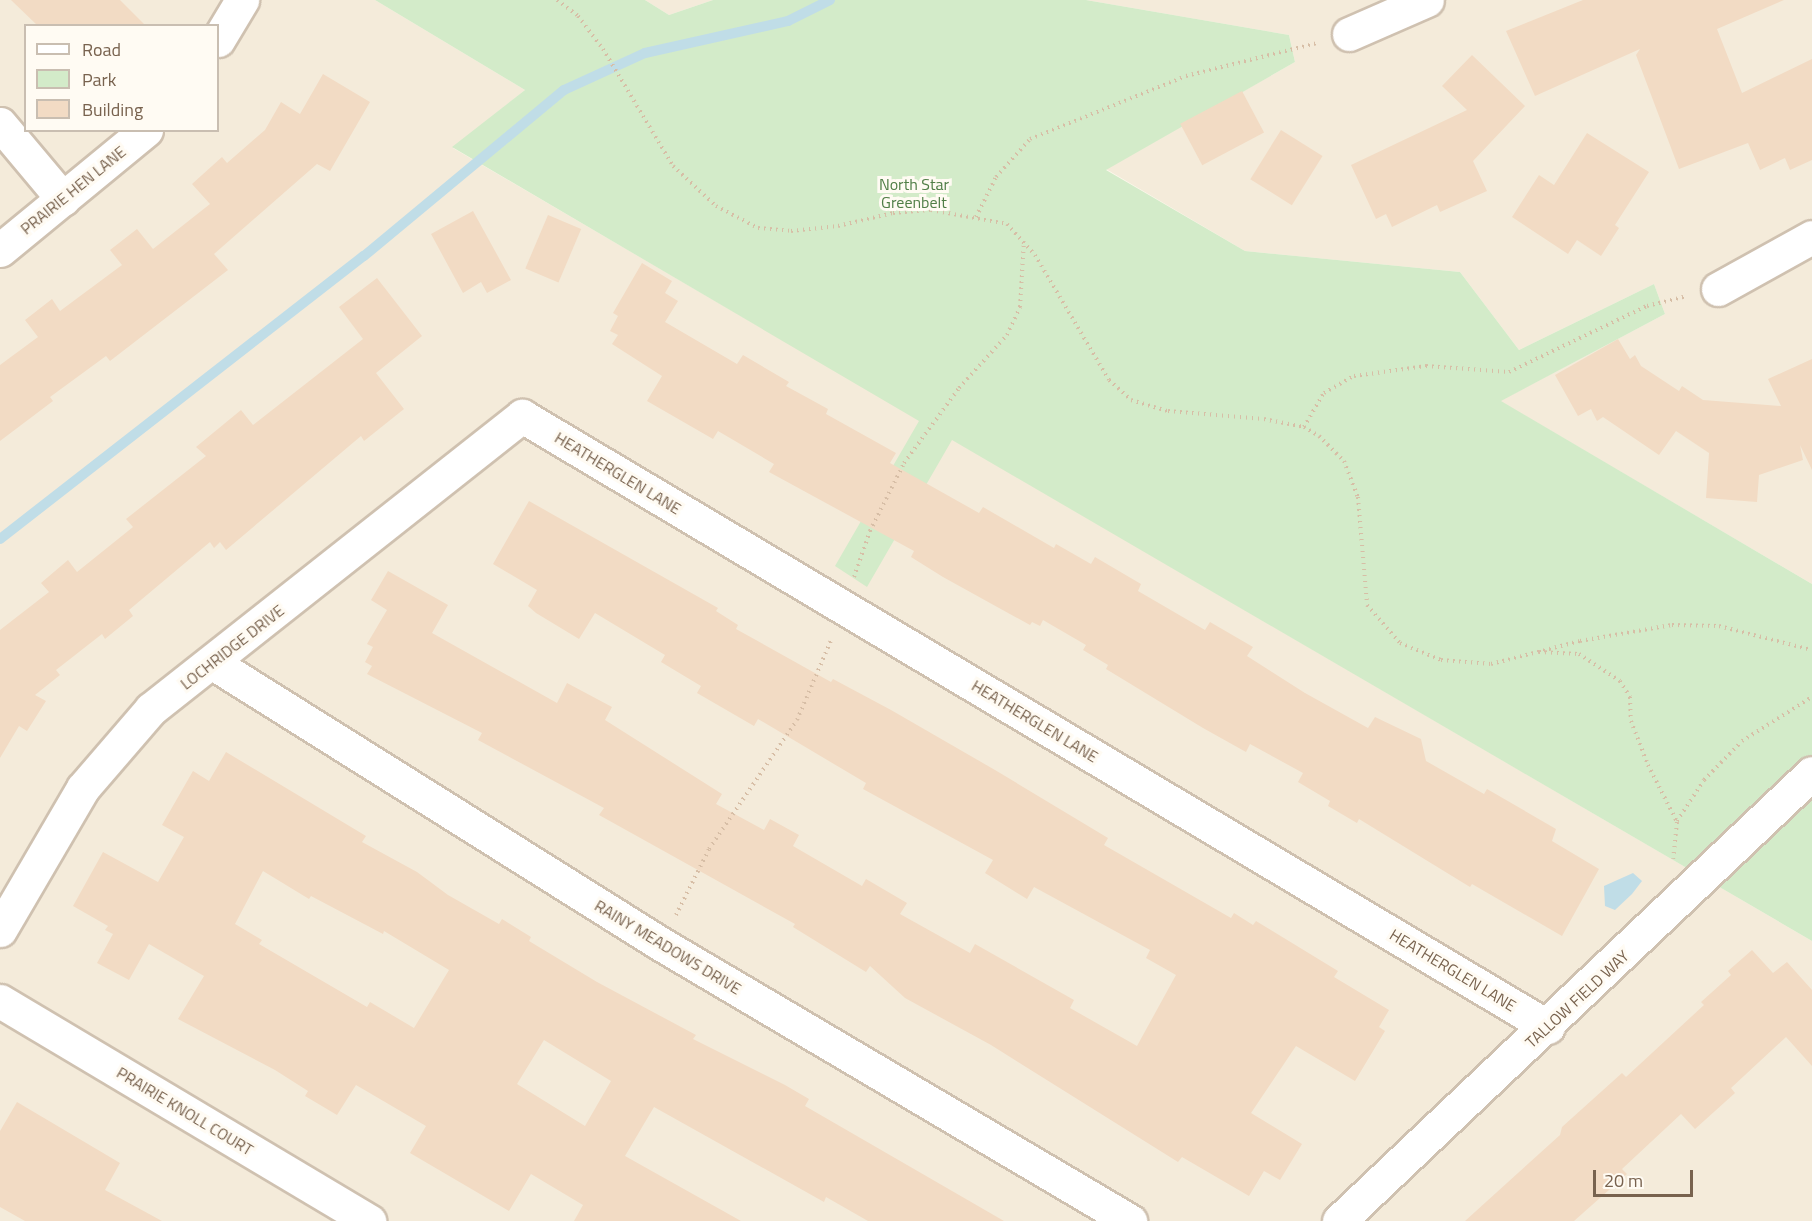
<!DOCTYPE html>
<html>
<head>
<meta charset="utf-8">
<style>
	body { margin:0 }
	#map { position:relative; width:1812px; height:1221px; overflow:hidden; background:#fcf8ec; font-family:"Titillium Web",sans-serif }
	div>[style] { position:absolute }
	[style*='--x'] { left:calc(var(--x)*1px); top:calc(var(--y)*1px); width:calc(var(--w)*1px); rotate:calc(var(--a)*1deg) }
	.residential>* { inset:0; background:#f4ebda }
	.green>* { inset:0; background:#d3ebc9 }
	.water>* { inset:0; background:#c0dde7 }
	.stream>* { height:10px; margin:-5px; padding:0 5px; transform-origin:5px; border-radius:5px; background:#c0dde7 }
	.building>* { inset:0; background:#f2dbc4; transform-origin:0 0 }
	.path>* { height:4px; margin-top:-2px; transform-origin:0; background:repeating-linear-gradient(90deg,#d7bea6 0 1.5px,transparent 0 6px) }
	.roads { filter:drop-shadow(2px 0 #cfc1b0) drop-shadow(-2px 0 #cfc1b0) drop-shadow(0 2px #cfc1b0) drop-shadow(0 -2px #cfc1b0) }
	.street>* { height:33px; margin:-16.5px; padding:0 16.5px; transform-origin:16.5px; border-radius:16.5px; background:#fff }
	span { translate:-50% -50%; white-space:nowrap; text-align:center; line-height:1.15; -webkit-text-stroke:6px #fffbf3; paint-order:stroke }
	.park-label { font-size:16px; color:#507e46 }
	.street-label { font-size:16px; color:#78624e }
	.legend { position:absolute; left:24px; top:24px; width:195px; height:108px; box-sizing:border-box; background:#fffbf3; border:2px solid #c9beb1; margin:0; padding:8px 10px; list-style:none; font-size:18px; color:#78624e }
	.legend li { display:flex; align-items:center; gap:12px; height:30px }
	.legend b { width:30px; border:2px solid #c9beb1 }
	.scale { position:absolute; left:1593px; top:1170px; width:100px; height:27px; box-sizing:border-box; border:3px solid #78624e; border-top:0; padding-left:8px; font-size:18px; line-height:21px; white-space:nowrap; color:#78624e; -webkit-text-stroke:4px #fffbf3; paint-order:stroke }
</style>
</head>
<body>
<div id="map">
	<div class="residential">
		<div style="clip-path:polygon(evenodd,0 0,375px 0,525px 90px,453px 148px,1812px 941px,1812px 1221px,0 1221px,0 0,26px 26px,218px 26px,218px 130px,26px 130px,26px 26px)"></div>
		<div style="clip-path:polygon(645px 0,713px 0,669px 15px)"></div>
		<div style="clip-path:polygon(1086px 0,1812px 0,1812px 584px,1500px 401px,1665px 314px,1654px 284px,1519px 350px,1460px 272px,1245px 251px,1106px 169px,1295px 62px,1289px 35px)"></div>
	</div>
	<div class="green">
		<div style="clip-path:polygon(375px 0,645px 0,669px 15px,713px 0,1086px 0,1289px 35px,1295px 62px,1106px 170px,1245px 251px,1460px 272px,1519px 350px,1654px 284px,1665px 314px,1501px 401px,1812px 584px,1812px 941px,952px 440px,867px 587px,835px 566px,919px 421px,452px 147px,525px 90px)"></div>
	</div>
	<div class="water">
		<div style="clip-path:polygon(1633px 873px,1642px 881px,1632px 894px,1615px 910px,1605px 906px,1604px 886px)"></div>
	</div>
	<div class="stream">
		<div style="--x:0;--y:539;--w:461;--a:-37.9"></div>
		<div style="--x:364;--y:256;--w:260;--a:-39.7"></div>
		<div style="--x:564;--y:90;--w:89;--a:-24.6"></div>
		<div style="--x:645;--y:53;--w:147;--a:-12.6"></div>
		<div style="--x:788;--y:21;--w:47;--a:-26.6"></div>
	</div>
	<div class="building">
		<div style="clip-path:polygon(11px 0,120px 0,146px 26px,38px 26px)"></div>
		<div style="clip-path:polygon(1583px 0,1784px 0,1717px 29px,1742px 93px,1812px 59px,1812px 160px,1790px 170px,1785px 158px,1760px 170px,1748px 143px,1679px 169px,1636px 55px,1640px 49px,1535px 96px,1506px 31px)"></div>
		<div style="clip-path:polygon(1472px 55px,1525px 106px,1473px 161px,1487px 191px,1440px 212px,1437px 205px,1392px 227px,1386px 214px,1376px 219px,1351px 165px,1467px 110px,1442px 86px)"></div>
		<div style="clip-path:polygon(323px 74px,370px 102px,330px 171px,317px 164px,214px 254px,228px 270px,110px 361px,106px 356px,50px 397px,53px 401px,0 441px,0 365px,38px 337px,25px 320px,52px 299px,60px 311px,122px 265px,110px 250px,137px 229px,153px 249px,210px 204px,192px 184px,222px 157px,227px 163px,265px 130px,281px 102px,300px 114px)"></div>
		<div style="left:1242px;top:91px;width:47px;height:70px;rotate:62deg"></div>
		<div style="left:1281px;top:130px;width:49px;height:58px;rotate:32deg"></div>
		<div style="clip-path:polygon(1587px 133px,1649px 172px,1615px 225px,1619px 228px,1601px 256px,1577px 240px,1568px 254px,1512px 217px,1539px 175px,1554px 185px)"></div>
		<div style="clip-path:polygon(473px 211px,511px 280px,487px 293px,481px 282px,463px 293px,431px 234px)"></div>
		<div style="left:548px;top:215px;width:36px;height:58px;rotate:23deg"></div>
		<div style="clip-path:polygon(642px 263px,672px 281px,665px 293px,678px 301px,665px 322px,737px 364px,743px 355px,789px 382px,786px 386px,828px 409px,826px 414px,896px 453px,890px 463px,979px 513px,983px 507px,1054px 548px,1056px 544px,1091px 564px,1095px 557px,1141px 584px,1138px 591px,1205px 630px,1210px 622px,1253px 647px,1247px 656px,1305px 693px,1368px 728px,1375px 717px,1421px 739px,1426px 761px,1484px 794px,1487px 789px,1556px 829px,1552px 841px,1599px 869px,1562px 936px,1472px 884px,1470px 887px,1359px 819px,1357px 823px,1328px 806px,1330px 801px,1298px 782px,1303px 773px,1250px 744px,1246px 752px,1203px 728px,1106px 669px,1108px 665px,1083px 650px,1086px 645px,1043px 620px,1040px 626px,1032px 622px,1030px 625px,943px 577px,911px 557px,914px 551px,769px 472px,774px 464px,718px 431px,713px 439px,647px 401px,662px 376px,612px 344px,618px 335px,610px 331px,618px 316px,613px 313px)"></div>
		<div style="clip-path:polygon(377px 278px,422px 336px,376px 373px,404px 409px,364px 441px,361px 436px,226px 550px,220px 542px,214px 548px,210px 542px,129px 610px,133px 616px,105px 639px,102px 634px,56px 670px,60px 675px,35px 695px,46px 701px,27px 731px,19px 726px,0 758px,0 630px,49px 592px,41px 583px,68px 560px,77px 572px,133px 527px,126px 519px,206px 456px,196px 447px,241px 410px,253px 425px,363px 339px,339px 307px)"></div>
		<div style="clip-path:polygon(1618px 339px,1630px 359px,1635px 355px,1641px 366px,1679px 391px,1682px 386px,1703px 400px,1781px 406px,1768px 379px,1812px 359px,1812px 470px,1800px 445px,1803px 460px,1759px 475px,1757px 502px,1706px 498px,1709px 453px,1676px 431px,1659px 455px,1603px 417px,1597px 421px,1591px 409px,1578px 416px,1555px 375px)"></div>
		<div style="clip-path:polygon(529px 501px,718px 608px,716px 611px,738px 625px,736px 629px,831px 682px,833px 679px,891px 710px,995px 770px,1108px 838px,1104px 845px,1231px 918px,1234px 913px,1253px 925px,1256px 921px,1338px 971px,1334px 977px,1389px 1010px,1379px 1027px,1385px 1031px,1355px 1081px,1296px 1046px,1251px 1113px,1302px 1144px,1280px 1180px,1264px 1171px,1249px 1196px,1182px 1157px,1178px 1162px,991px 1045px,905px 998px,870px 966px,866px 972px,793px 927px,795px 924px,599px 815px,604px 808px,478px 740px,482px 733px,367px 674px,372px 666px,365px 662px,373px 647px,367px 644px,387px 610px,371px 600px,388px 571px,448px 605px,432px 633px,557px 703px,567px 683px,612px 707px,605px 720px,722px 794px,716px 804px,764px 830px,770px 819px,799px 835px,793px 846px,862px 886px,866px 879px,907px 903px,900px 914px,970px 953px,975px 944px,1074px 1000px,1070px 1008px,1137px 1046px,1176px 975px,1146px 958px,1150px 950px,1034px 887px,1027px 899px,985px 873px,993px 860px,863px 789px,866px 783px,758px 719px,754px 726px,697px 693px,701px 686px,661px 662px,665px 655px,595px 613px,579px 639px,536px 613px,528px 606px,537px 590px,493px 564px)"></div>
		<div style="clip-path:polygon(evenodd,226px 752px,366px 836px,362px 842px,417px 872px,448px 895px,499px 924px,502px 919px,531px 937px,529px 941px,597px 982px,696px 1035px,693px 1039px,785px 1085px,809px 1099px,805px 1106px,1004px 1221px,868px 1221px,826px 1197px,824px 1202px,654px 1107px,625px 1156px,741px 1221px,574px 1221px,583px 1205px,531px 1174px,509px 1211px,410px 1153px,426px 1126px,356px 1085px,337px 1115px,305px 1096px,308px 1091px,275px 1070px,178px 1019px,204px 976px,149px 944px,129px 980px,97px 963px,113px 934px,105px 930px,108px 926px,73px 906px,103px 852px,158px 882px,184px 837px,162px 825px,193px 771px,209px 781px,226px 752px,263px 871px,309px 899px,311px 896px,383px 934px,384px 931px,449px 970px,414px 1028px,370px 1002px,367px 1007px,259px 944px,262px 940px,235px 924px,263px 871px,226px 752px,544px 1040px,611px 1081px,585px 1126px,517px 1084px,544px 1040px)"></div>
		<div style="clip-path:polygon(1752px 950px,1773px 973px,1787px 962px,1812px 990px,1812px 1066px,1786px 1037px,1731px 1088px,1735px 1093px,1695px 1129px,1681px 1114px,1622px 1169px,1627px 1174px,1574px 1221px,1465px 1221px,1560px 1135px,1562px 1127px,1622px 1073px,1626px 1077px,1704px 1005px,1701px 1002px,1731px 975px,1728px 971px)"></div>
		<div style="clip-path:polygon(17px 1102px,120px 1163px,105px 1190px,162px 1221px,25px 1221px,0 1207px,0 1131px)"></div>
	</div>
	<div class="path">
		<div style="--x:557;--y:0;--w:26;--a:37"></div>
		<div style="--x:578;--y:16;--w:41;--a:52.9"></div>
		<div style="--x:603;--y:49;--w:136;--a:59.1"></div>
		<div style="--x:673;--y:166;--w:59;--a:42.9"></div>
		<div style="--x:716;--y:206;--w:47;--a:27.6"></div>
		<div style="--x:758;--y:228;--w:33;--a:5"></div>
		<div style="--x:791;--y:231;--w:47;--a:-6.1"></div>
		<div style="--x:838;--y:226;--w:57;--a:-13.3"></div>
		<div style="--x:893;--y:213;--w:38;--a:-5"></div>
		<div style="--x:931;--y:210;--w:77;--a:10.4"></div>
		<div style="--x:1007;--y:224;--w:42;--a:47.9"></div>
		<div style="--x:1035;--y:255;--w:145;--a:59.4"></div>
		<div style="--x:1109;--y:380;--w:30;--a:42"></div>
		<div style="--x:1131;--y:400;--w:39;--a:17"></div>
		<div style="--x:1168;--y:411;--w:96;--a:4.8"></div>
		<div style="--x:1264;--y:419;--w:41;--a:11.3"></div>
		<div style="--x:1304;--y:427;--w:17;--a:31"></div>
		<div style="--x:1319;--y:436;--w:35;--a:45"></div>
		<div style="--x:1344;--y:461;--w:39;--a:69"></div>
		<div style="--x:1358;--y:497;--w:108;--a:85.2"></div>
		<div style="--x:1367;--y:605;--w:50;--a:49"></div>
		<div style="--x:1400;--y:643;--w:44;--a:22.5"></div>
		<div style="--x:1441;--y:660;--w:50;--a:4.6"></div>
		<div style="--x:1491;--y:664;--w:92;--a:-14.5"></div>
		<div style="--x:1580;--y:641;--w:93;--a:-9.9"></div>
		<div style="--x:1672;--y:625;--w:47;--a:1.2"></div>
		<div style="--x:1719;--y:626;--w:96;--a:14.5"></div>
		<div style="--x:976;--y:217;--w:45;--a:-63.4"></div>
		<div style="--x:996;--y:177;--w:51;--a:-48.2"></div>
		<div style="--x:1030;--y:139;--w:168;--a:-22"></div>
		<div style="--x:1186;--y:76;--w:135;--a:-14.1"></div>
		<div style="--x:1304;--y:427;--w:39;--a:-60"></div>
		<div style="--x:1324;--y:393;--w:34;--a:-30"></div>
		<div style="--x:1354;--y:376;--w:73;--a:-7.9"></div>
		<div style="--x:1426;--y:366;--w:83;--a:4.1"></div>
		<div style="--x:1509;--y:372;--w:153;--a:-25.6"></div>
		<div style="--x:1647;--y:306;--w:41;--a:-14"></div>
		<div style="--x:854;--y:577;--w:49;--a:-70.8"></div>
		<div style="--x:870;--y:531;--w:76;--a:-63.4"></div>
		<div style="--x:904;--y:463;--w:93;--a:-53.7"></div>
		<div style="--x:959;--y:388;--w:72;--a:-47.8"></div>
		<div style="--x:1007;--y:335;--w:31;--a:-65"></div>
		<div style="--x:1020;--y:307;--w:65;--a:-86.5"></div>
		<div style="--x:1539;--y:652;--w:40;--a:2.9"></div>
		<div style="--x:1579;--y:654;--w:49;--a:33.4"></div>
		<div style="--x:1620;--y:681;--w:19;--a:58"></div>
		<div style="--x:1630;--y:697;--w:24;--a:88"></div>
		<div style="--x:1631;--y:721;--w:47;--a:68.9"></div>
		<div style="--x:1648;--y:765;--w:64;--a:63"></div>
		<div style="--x:1677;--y:822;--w:37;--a:96"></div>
		<div style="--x:1677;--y:821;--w:49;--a:-56.6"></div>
		<div style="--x:1704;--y:780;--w:54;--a:-45.7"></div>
		<div style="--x:1742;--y:741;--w:83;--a:-32.2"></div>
		<div style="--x:676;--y:915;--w:74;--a:-63.4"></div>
		<div style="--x:709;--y:849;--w:156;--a:-55.7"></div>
		<div style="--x:797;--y:720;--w:89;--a:-66.9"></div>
	</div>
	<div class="roads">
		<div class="street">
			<div style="--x:1349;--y:34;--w:85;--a:-23.6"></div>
			<div style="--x:218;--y:40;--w:47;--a:-59"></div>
			<div style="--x:0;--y:124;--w:98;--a:50"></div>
			<div style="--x:0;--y:250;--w:189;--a:-39.4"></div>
			<div style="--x:1718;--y:289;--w:107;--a:-29"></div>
			<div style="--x:213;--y:663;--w:529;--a:32.1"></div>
			<div style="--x:661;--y:944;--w:545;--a:30.57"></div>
			<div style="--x:0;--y:930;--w:164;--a:-59.7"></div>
			<div style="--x:83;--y:788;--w:104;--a:-49.3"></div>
			<div style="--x:151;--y:709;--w:473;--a:-38.3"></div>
			<div style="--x:522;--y:416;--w:1194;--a:30.77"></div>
			<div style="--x:0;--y:1001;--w:430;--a:30.8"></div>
			<div style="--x:1339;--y:1221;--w:651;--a:-43.45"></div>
		</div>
	</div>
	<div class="park-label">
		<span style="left:914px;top:193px">North Star<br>Greenbelt</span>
	</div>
	<div class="street-label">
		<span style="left:73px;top:190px;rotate:-39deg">PRAIRIE HEN LANE</span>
		<span style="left:618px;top:473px;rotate:31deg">HEATHERGLEN LANE</span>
		<span style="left:232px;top:647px;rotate:-38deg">LOCHRIDGE DRIVE</span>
		<span style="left:1035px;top:721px;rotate:31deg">HEATHERGLEN LANE</span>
		<span style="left:668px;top:947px;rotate:31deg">RAINY MEADOWS DRIVE</span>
		<span style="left:1453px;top:970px;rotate:31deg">HEATHERGLEN LANE</span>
		<span style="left:1577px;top:999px;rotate:-43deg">TALLOW FIELD WAY</span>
		<span style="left:185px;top:1111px;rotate:31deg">PRAIRIE KNOLL COURT</span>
	</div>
	<ul class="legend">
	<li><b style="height:8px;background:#fff"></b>Road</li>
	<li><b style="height:16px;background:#d3ebc9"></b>Park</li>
	<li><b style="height:16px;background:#f2dbc4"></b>Building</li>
	</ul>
	<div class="scale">20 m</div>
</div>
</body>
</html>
